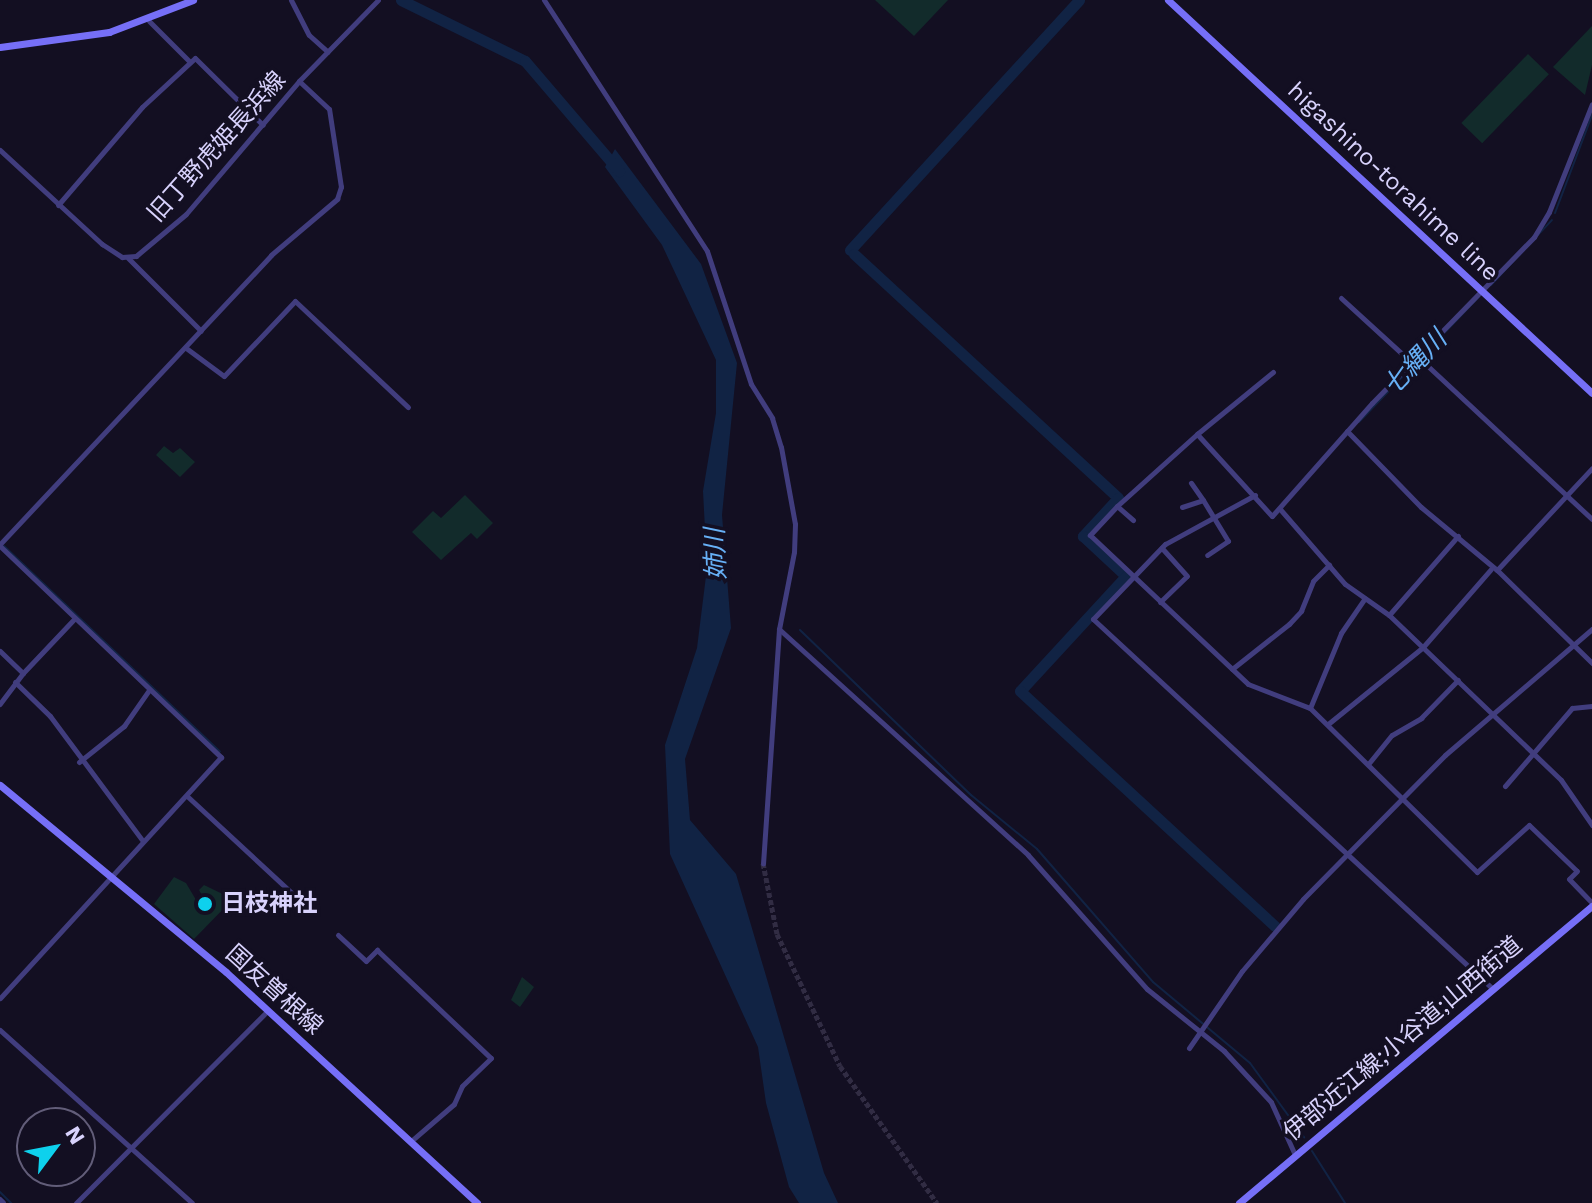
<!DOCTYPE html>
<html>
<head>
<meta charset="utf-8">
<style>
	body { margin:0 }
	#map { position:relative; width:1592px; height:1203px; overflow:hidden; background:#130f22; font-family:"Work Sans","Noto Sans JP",sans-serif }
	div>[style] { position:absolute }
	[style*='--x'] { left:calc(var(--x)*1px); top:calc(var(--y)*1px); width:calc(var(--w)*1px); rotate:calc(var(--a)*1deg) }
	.green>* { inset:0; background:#122b2b; transform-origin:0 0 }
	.water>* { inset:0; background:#112344 }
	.stream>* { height:2px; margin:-1px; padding:0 1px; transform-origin:1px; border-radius:1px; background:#112344 }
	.river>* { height:11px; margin:-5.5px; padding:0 5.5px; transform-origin:5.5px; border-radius:5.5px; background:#112344 }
	.minor-tunnel>* { height:5px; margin-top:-2.5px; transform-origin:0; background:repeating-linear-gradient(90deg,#312c43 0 5px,transparent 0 7.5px) }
	.minor>* { height:5px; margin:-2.5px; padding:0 2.5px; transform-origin:2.5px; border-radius:2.5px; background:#413d7e }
	.tertiary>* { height:6px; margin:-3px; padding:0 3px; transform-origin:3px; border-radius:3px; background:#413d7e }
	.secondary>* { height:7px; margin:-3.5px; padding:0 3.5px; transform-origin:3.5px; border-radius:3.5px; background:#766ff7 }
	.dots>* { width:22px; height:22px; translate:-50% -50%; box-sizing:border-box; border:4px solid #130f22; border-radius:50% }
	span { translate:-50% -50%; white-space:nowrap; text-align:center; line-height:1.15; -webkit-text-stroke:7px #130f22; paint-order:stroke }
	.street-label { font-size:24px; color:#d8d2fc }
	.poi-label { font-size:24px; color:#d8d2fc; font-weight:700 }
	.left { translate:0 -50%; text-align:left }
	.water-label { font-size:26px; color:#67b0f6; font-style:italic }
	.north { position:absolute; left:16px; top:1107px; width:80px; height:80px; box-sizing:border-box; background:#130f22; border:2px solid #625d79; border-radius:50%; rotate:58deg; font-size:22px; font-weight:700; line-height:32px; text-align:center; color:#d8d2fc }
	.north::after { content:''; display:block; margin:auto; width:28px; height:36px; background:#0ed1ed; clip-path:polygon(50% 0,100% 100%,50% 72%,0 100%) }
</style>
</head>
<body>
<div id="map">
	<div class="green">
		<div style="clip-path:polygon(875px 0,948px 0,914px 36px)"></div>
		<div style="clip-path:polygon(1592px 26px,1592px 65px,1585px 95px,1553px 67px)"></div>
		<div style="left:1528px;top:54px;width:29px;height:96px;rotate:44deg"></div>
		<div style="clip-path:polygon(164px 446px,173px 453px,180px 448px,195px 462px,180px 477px,156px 455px)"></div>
		<div style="clip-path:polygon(465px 495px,493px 523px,477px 539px,471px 533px,441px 560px,412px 532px,433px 511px,441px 518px)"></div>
		<div style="clip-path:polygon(174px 877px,186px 883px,199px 905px,208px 906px,199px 890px,204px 885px,233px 899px,194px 939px,154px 904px)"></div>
		<div style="clip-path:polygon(522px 977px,534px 987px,520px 1007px,511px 1000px)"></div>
	</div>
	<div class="water">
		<div style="clip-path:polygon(615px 149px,701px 264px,737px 363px,722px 515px,731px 628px,685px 759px,690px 820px,736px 874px,824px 1173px,838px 1203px,799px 1203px,789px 1187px,766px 1103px,758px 1047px,670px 854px,665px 745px,697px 648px,707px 568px,703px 491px,716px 413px,716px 360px,662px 245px,605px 167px)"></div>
	</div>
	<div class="stream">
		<div style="--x:1555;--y:213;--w:105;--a:-69.3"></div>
		<div style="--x:1491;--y:285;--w:89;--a:-46.8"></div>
		<div style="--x:1359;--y:422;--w:173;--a:-46.2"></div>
		<div style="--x:4;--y:546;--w:298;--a:43.6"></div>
		<div style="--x:800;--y:630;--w:238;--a:44"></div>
		<div style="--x:971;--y:795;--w:85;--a:39.3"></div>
		<div style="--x:1037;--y:849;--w:176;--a:48.9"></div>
		<div style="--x:1153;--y:982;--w:126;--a:39.9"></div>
		<div style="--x:1250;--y:1063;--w:92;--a:53.9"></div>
		<div style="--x:1312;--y:1151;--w:62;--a:57.6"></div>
		<div style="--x:0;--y:1192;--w:16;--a:45"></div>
	</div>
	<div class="river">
		<div style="--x:401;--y:0;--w:138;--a:26.2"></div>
		<div style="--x:525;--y:61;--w:145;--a:49.5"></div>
		<div style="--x:850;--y:250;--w:339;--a:-47.5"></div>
		<div style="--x:854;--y:254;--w:359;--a:42.7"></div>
		<div style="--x:1118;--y:498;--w:52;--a:132.6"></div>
		<div style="--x:1083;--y:536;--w:59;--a:42.9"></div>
		<div style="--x:1126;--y:576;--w:156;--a:132.7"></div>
		<div style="--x:1020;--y:691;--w:347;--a:42.7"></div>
	</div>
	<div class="minor-tunnel">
		<div style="--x:763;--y:863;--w:72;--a:78.8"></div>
		<div style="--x:777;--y:934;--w:146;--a:64.5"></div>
		<div style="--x:840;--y:1066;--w:168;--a:54.7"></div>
	</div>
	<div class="minor">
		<div style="--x:291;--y:0;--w:39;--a:63"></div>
		<div style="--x:309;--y:35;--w:25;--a:42"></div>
		<div style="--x:544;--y:0;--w:299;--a:57"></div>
		<div style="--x:707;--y:251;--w:140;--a:71.7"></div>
		<div style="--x:751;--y:384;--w:40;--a:58"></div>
		<div style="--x:772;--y:418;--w:30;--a:73"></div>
		<div style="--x:781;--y:447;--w:78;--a:79.7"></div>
		<div style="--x:795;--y:524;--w:28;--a:92"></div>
		<div style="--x:794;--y:552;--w:78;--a:101"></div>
		<div style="--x:779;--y:629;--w:235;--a:93.9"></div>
		<div style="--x:149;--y:21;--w:58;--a:45"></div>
		<div style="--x:0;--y:150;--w:139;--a:42.7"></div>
		<div style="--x:102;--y:244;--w:24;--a:33"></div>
		<div style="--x:122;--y:257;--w:14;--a:-4"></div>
		<div style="--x:136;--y:256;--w:65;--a:-40"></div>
		<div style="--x:186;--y:214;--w:175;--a:-49.6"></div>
		<div style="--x:299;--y:81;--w:113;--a:-45.7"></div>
		<div style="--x:58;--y:205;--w:129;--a:-49.4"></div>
		<div style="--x:142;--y:107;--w:72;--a:-42.8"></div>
		<div style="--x:195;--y:58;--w:95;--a:44.6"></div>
		<div style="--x:128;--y:258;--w:103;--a:45"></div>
		<div style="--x:1341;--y:298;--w:95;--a:42.4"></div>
		<div style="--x:186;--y:348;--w:47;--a:36.4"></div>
		<div style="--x:224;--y:376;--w:103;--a:-46.6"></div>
		<div style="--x:295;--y:301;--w:155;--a:43.2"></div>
		<div style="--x:1417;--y:356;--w:239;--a:43"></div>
		<div style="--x:1273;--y:372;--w:98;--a:140.8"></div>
		<div style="--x:1197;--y:434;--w:111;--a:47.6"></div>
		<div style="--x:1272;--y:516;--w:151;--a:-48.5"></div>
		<div style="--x:1372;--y:403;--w:232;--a:-45.7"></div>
		<div style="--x:1534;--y:237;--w:29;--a:-59"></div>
		<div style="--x:1549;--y:212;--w:116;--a:-68.3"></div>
		<div style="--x:1347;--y:431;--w:106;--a:45.8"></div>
		<div style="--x:1421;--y:507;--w:99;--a:39.7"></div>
		<div style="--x:1497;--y:570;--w:133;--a:44.4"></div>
		<div style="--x:1255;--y:495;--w:102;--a:151.4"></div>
		<div style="--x:1165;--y:544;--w:104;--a:133.8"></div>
		<div style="--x:1093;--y:619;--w:545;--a:42.77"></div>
		<div style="--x:1203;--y:500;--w:48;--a:58.6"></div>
		<div style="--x:1228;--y:541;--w:25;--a:146"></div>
		<div style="--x:1117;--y:506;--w:40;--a:133"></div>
		<div style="--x:1090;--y:535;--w:217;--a:43.3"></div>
		<div style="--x:1248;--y:684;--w:66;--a:21.2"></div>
		<div style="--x:1310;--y:708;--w:234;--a:44.5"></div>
		<div style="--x:1477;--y:872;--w:70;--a:-42.1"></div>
		<div style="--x:1529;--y:825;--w:66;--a:43.8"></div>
		<div style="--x:1577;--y:871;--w:11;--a:135"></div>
		<div style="--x:1569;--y:879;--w:33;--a:46"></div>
		<div style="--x:1182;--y:507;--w:22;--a:-18"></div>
		<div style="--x:1203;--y:500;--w:21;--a:-125"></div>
		<div style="--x:1280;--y:509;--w:99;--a:49.1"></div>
		<div style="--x:1345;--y:584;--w:54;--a:35.2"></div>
		<div style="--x:1389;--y:615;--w:238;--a:43.8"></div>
		<div style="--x:1561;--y:780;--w:55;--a:55.4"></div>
		<div style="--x:1133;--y:520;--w:21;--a:-139"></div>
		<div style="--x:1117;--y:506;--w:108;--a:-42"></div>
		<div style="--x:0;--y:544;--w:396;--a:-46.8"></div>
		<div style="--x:271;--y:255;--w:87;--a:-40.3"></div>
		<div style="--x:337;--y:199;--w:13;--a:-72"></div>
		<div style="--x:341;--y:187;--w:79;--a:-98.7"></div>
		<div style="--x:329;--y:109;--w:41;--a:-137"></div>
		<div style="--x:0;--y:546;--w:306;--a:43.7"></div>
		<div style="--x:221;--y:757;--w:327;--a:132.5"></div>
		<div style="--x:1497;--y:570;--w:139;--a:-47"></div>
		<div style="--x:1160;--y:602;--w:37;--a:-44"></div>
		<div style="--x:1187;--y:576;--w:38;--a:-132"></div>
		<div style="--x:1389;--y:615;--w:105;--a:-48.9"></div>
		<div style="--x:779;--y:629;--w:336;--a:42.2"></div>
		<div style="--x:1028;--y:855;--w:179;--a:48.4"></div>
		<div style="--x:1147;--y:989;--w:99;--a:38.8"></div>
		<div style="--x:1224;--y:1051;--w:69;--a:47.3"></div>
		<div style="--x:1271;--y:1102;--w:58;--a:65.6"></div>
		<div style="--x:0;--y:651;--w:32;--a:44"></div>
		<div style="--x:23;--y:673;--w:39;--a:127"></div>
		<div style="--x:1232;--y:669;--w:73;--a:-38.3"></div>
		<div style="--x:1289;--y:624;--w:18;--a:-47"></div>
		<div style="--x:1301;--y:611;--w:32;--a:-68"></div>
		<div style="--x:1313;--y:581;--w:23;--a:-45"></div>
		<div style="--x:23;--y:673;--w:74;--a:-46.6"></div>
		<div style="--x:15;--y:682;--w:49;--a:44.2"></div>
		<div style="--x:50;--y:716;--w:154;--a:53.4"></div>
		<div style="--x:1310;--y:708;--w:81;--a:-67.5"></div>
		<div style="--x:1341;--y:633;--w:42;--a:-55.6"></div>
		<div style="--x:1328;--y:724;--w:122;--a:-39"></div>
		<div style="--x:1423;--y:647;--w:103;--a:-48.9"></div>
		<div style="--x:79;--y:762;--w:58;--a:-38.7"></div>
		<div style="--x:124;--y:726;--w:44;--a:-55.2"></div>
		<div style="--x:1369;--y:763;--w:36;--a:-51"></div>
		<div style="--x:1392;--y:735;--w:34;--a:-30"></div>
		<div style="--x:1421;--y:718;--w:53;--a:-45.8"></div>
		<div style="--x:1505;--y:786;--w:103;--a:-49.3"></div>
		<div style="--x:1572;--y:708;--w:20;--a:-6"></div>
		<div style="--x:187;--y:796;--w:147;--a:42.8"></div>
		<div style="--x:338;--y:935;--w:38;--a:43"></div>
		<div style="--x:366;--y:961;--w:16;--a:-45"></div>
		<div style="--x:377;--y:950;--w:157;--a:43.5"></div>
		<div style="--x:491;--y:1058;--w:40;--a:136"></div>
		<div style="--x:462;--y:1086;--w:20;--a:114"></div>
		<div style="--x:454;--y:1104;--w:58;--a:139.2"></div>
		<div style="--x:0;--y:1030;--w:258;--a:42"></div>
		<div style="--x:1189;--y:1048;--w:93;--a:-55.5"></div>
		<div style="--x:1242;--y:971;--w:94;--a:-49.7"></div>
		<div style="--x:1303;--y:899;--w:202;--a:-45.4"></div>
		<div style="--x:1445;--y:755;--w:194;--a:-40.6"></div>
		<div style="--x:76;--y:1203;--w:272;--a:-45.1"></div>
	</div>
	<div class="tertiary">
		<div style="--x:0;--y:1200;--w:4;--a:45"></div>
	</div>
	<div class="secondary">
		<div style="--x:1168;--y:0;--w:578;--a:42.83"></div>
		<div style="--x:0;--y:47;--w:110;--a:-7.8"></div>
		<div style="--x:109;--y:32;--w:90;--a:-20.9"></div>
		<div style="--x:0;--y:785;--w:293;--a:39.6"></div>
		<div style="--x:226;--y:972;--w:341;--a:42.6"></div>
		<div style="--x:1239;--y:1203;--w:461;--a:-40.1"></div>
	</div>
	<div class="dots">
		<div style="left:205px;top:904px;background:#0ed1ed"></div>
	</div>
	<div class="street-label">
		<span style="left:217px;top:147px;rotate:-48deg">旧丁野虎姫長浜線</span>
		<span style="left:1393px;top:182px;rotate:43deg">higashino-torahime line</span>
		<span style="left:274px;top:990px;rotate:42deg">国友曽根線</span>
		<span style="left:1403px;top:1039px;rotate:-40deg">伊部近江線;小谷道;山西街道</span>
	</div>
	<div class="poi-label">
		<span class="left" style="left:221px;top:904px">日枝神社</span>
	</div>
	<div class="water-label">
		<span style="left:1415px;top:363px;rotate:-46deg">七縄川</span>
		<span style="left:716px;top:554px;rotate:-92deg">姉川</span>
	</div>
	<div class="north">N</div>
</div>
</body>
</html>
